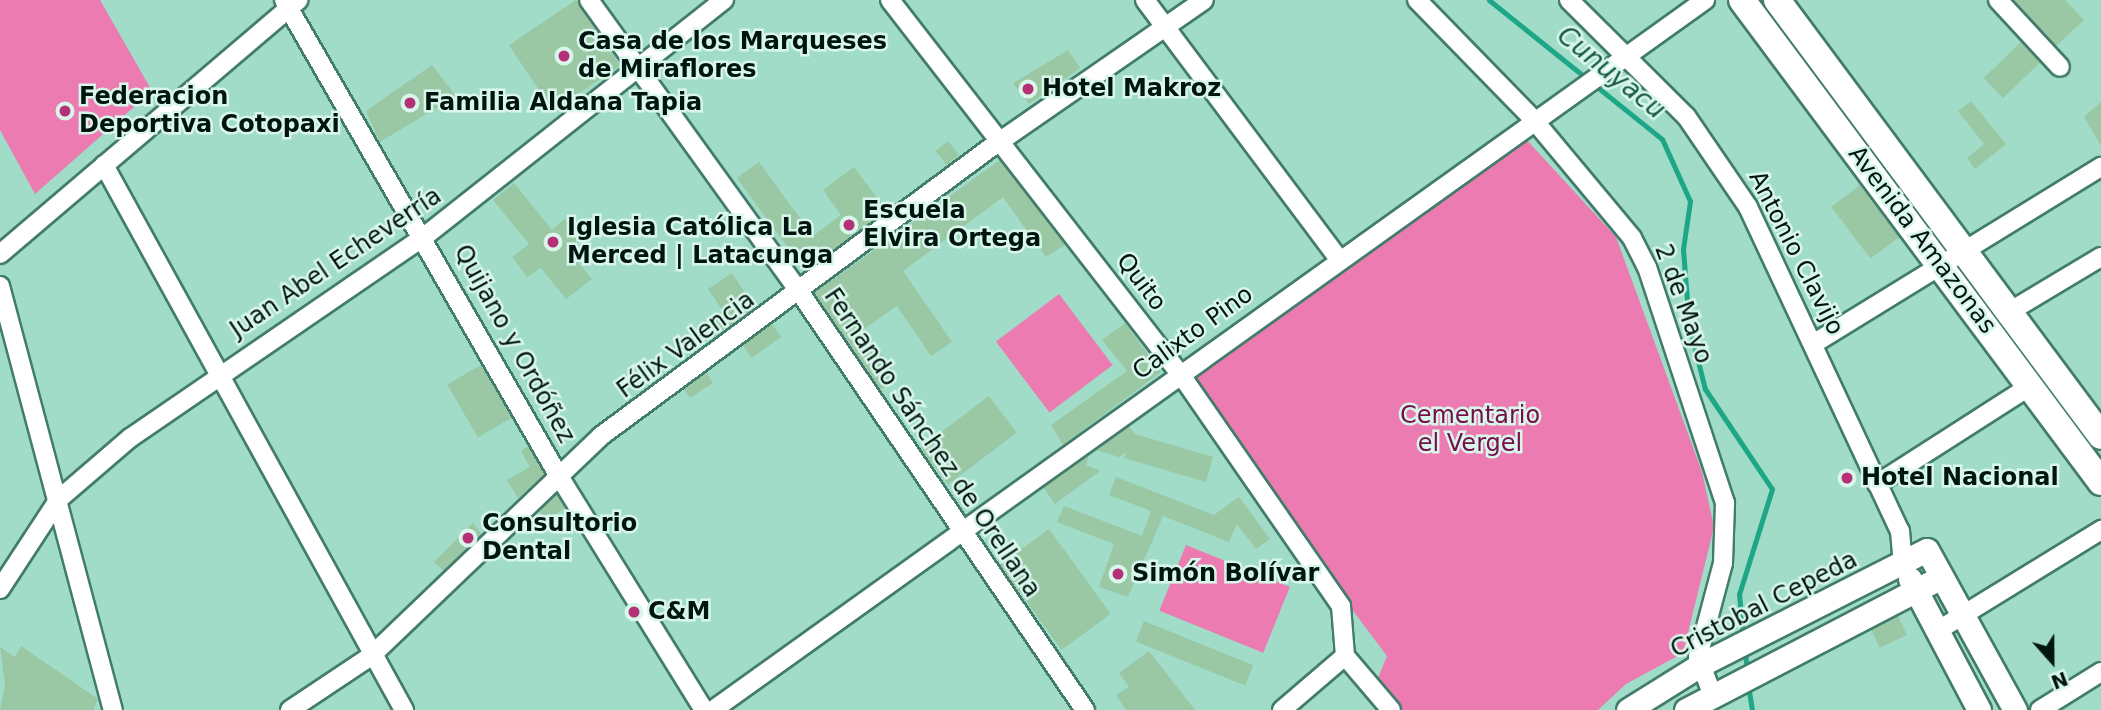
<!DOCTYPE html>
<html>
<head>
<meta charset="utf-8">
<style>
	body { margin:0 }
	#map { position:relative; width:2101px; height:710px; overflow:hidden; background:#a0dcc8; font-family:"DejaVu Sans",sans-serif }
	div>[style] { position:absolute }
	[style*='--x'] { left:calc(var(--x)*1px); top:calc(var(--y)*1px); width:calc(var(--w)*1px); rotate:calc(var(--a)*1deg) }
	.green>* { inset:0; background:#eb7bb1; transform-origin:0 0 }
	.stream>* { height:5px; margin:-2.5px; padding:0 2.5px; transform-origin:2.5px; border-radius:2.5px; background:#1da787 }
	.building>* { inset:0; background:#9ac7a4; transform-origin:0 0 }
	.roads { filter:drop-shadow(2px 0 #427c6a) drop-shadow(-2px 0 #427c6a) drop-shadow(0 2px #427c6a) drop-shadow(0 -2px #427c6a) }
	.minor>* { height:18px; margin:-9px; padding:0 9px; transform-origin:9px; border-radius:9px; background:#fff }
	.tertiary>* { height:23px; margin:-11.5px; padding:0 11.5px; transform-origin:11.5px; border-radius:11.5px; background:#fff }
	.secondary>* { height:26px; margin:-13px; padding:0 13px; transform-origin:13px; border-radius:13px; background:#fff }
	.dots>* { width:19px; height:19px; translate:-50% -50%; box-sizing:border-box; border:4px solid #d9f6eb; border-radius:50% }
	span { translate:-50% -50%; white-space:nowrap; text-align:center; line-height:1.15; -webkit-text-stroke:5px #d9f6eb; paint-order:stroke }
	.poi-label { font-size:24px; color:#00150f; font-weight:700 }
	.left { translate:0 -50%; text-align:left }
	.street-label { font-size:24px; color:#00150f }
	.park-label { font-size:24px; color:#750e4a }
	.water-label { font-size:26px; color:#155948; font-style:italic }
	.north { position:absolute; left:2017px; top:626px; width:70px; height:70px; -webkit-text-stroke:5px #d9f6eb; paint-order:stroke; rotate:159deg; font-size:19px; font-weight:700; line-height:28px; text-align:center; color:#00150f }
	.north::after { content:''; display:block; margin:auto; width:24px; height:32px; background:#00150f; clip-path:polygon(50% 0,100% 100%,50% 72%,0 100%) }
</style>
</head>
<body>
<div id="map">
	<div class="green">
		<div style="clip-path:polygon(0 0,100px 0,152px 91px,35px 194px,0 130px)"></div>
		<div style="clip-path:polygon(1524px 137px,1616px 237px,1702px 472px,1714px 527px,1683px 653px,1626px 684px,1598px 710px,1401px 710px,1378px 678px,1387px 656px,1184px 386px)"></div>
		<div style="left:1059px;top:294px;width:89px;height:79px;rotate:53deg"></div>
		<div style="left:1186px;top:545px;width:112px;height:71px;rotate:22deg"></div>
	</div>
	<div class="stream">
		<div style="--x:1489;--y:0;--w:222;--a:38.8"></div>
		<div style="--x:1662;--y:139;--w:68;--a:65.7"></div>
		<div style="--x:1690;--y:201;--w:49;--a:98.3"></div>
		<div style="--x:1683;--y:249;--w:76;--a:85.5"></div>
		<div style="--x:1689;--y:325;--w:66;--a:76"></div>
		<div style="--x:1705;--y:389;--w:120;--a:56.2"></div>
		<div style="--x:1772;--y:489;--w:110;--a:107.4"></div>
		<div style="--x:1739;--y:594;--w:43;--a:84.7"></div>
		<div style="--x:1745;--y:651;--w:21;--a:85"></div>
		<div style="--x:1748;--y:685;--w:25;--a:81"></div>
	</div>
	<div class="building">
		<div style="left:576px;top:0;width:79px;height:81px;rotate:56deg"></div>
		<div style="clip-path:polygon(2013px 0,2065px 0,2084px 20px,2056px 46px)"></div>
		<div style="left:2021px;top:42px;width:28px;height:52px;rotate:46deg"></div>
		<div style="clip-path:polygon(1068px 50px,1080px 68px,1029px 104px,1013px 83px)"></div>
		<div style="clip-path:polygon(432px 65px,456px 96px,380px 142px,366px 111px)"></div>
		<div style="clip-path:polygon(1971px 101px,2006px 144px,1975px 169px,1967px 158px,1984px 144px,1958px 111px)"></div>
		<div style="clip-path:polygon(2101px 102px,2101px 146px,2084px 117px)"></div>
		<div style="left:948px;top:141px;width:18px;height:16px;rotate:52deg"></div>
		<div style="clip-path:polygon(1000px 160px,1065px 245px,1046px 257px,1003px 197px,903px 271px,952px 342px,931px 356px,897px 306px,864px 329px,898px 377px,880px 390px,814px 293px)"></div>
		<div style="clip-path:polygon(759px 162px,813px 236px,841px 215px,823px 190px,854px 167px,887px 211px,805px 271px,737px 178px)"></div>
		<div style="clip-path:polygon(514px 183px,552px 230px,565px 219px,581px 239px,567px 249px,592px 279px,566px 299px,541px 268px,527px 277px,512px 257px,529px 244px,493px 200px)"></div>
		<div style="left:1860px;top:185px;width:65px;height:36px;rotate:53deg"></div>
		<div style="clip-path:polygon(732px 273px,755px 308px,713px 339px,703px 324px,723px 311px,708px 289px)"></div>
		<div style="clip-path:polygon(1125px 323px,1161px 372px,1063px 445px,1051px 425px,1127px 371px,1102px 340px)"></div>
		<div style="left:772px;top:324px;width:16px;height:36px;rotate:55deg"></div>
		<div style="left:481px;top:365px;width:61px;height:39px;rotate:60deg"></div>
		<div style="clip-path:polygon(706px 372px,713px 383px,690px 398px,684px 389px)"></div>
		<div style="left:989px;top:396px;width:46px;height:86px;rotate:53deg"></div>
		<div style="clip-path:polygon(1129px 426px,1135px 434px,1213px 457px,1206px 482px,1124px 458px,1126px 452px,1119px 457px,1096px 450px)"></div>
		<div style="clip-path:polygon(528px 446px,545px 474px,518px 498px,507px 480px,530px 467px,521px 451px)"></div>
		<div style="clip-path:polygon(1089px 455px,1086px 465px,1100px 471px,1055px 504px,1043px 487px)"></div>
		<div style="clip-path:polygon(1116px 477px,1214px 515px,1239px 497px,1270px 539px,1256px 549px,1237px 524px,1229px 542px,1163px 516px,1128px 597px,1099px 587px,1114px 544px,1057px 522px,1064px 506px,1142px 536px,1151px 511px,1109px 495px)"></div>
		<div style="clip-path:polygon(557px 494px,565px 508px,545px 521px,539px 511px)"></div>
		<div style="clip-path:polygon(473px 523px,482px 535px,444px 571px,434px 562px)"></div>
		<div style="left:1049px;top:529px;width:105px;height:61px;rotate:54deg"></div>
		<div style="left:1898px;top:616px;width:21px;height:30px;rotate:65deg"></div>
		<div style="left:1144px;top:621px;width:118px;height:22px;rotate:22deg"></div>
		<div style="clip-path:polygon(21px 646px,98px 699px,93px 710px,0 710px,5px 685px,0 647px,15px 657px)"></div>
		<div style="clip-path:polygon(1149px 651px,1195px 710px,1126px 710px,1116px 695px,1129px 687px,1119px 673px)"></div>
	</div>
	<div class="roads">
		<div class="minor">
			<div style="--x:284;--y:0;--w:546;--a:60.01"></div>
			<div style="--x:557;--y:473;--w:279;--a:58.2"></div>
			<div style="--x:589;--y:0;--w:362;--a:54.2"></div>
			<div style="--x:801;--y:294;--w:504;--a:55.68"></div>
			<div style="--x:890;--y:0;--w:471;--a:52.2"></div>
			<div style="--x:1179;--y:372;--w:285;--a:55.3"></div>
			<div style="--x:1341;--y:606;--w:50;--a:85.4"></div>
			<div style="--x:1345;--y:656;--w:83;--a:139.4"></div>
			<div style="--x:1145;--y:0;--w:324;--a:53.2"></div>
			<div style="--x:1417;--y:0;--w:166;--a:45.7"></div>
			<div style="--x:1533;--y:119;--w:155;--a:50.2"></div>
			<div style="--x:1632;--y:238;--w:33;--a:63"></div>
			<div style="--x:1647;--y:267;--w:249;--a:71.7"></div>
			<div style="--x:1725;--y:503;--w:60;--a:91.9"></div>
			<div style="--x:1723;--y:563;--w:97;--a:104.9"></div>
			<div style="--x:1698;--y:657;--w:42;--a:69"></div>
			<div style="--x:1569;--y:0;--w:165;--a:44.8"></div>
			<div style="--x:1686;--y:116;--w:110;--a:55.7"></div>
			<div style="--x:1748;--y:207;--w:358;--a:64.9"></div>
			<div style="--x:1900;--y:531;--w:32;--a:85"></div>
			<div style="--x:1998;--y:0;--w:91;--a:47.2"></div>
			<div style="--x:104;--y:165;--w:622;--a:61.17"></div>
			<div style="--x:0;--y:254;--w:392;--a:-40.4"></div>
			<div style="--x:0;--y:286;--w:439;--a:75.1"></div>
			<div style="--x:2009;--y:312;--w:107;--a:-30.9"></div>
			<div style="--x:1813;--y:344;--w:338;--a:-31.6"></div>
			<div style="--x:1877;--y:484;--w:182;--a:-32.6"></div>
			<div style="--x:0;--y:589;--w:108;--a:-56.8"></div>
			<div style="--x:59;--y:499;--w:94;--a:-40.7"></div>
			<div style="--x:130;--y:438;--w:358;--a:-34.4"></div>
			<div style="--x:425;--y:236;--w:381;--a:-38.3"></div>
			<div style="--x:1937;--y:631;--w:193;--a:-31.6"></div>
			<div style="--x:1345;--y:656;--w:71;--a:49.6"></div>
			<div style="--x:290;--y:710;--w:97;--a:-33.7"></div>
			<div style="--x:371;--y:656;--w:318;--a:-43.7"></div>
			<div style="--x:601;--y:436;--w:495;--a:-36.5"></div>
			<div style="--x:999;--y:142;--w:249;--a:-34.7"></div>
			<div style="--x:713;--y:710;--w:1220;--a:-35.59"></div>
			<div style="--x:2040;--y:710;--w:72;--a:-31.9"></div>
		</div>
		<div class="tertiary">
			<div style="--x:1910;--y:579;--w:148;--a:62.2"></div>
			<div style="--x:1628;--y:710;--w:85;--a:-32"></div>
			<div style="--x:1700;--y:665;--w:254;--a:-26.9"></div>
			<div style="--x:1927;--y:550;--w:183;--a:61.2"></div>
			<div style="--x:1686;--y:710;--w:288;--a:-27.5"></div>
		</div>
		<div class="secondary">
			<div style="--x:1742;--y:0;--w:601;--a:53.32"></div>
			<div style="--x:1777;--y:0;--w:543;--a:53.38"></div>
		</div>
	</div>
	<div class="dots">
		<div style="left:564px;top:56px;background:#b43178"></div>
		<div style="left:1028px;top:89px;background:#b43178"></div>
		<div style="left:410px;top:103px;background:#b43178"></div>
		<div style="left:65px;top:111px;background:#b43178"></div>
		<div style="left:849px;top:225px;background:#b43178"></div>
		<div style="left:553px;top:242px;background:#b43178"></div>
		<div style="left:1847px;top:478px;background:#b43178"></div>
		<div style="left:468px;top:538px;background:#b43178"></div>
		<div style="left:1118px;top:574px;background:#b43178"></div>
		<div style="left:634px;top:612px;background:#b43178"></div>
	</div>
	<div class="poi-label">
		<span class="left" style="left:578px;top:56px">Casa de los Marqueses<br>de Miraflores</span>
		<span class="left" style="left:1042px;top:89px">Hotel Makroz</span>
		<span class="left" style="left:79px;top:111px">Federacion<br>Deportiva Cotopaxi</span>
		<span class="left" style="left:424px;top:103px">Familia Aldana Tapia</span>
		<span class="left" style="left:863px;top:225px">Escuela<br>Elvira Ortega</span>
		<span class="left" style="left:567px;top:242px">Iglesia Católica La<br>Merced | Latacunga</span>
		<span class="left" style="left:1861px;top:478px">Hotel Nacional</span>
		<span class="left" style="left:482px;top:538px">Consultorio<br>Dental</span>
		<span class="left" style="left:1132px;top:574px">Simón Bolívar</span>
		<span class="left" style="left:648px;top:612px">C&amp;M</span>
	</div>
	<div class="street-label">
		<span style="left:1922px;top:240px;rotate:53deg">Avenida Amazonas</span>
		<span style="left:1796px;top:253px;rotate:63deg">Antonio Clavijo</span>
		<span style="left:336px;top:263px;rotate:-34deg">Juan Abel Echeverría</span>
		<span style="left:1141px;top:282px;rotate:53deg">Quito</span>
		<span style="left:1683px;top:304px;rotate:70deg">2 de Mayo</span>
		<span style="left:1193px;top:333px;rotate:-36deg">Calixto Pino</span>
		<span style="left:514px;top:344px;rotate:61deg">Quijano y Ordóñez</span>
		<span style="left:686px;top:345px;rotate:-36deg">Félix Valencia</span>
		<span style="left:932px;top:443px;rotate:56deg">Fernando Sánchez de Orellana</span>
		<span style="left:1764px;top:605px;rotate:-27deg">Cristobal Cepeda</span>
	</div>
	<div class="park-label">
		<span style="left:1470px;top:430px">Cementario<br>el Vergel</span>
	</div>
	<div class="water-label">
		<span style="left:1611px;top:73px;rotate:39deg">Cunuyacu</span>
	</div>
	<div class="north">N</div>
</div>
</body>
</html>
